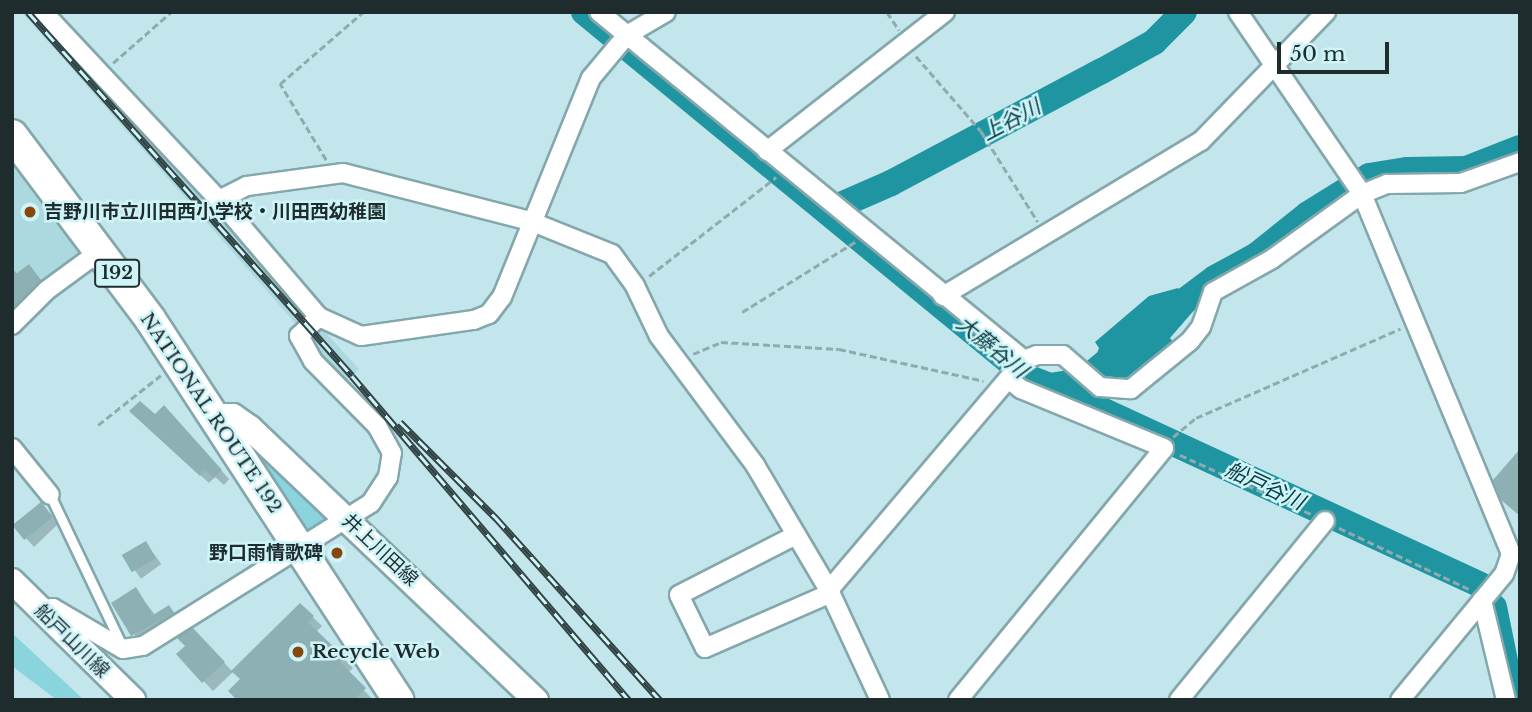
<!DOCTYPE html>
<html>
<head>
<meta charset="utf-8">
<style>
	body { margin:0 }
	#map { position:relative; width:1532px; height:712px; overflow:hidden; background:#c2e6eb; font-family:"Libre Baskerville","Noto Sans JP",serif }
	div>[style] { position:absolute }
	[style*='--x'] { left:calc(var(--x)*1px); top:calc(var(--y)*1px); width:calc(var(--w)*1px); rotate:calc(var(--a)*1deg) }
	.built>* { inset:0; background:#acd9df }
	.green>* { inset:0; background:#8ad4dd }
	.water>* { inset:0; background:#2095a2 }
	.shadow>* { inset:0; background:#0003; transform-origin:0 0 }
	.river>* { height:26px; margin:-13px; padding:0 13px; transform-origin:13px; border-radius:13px; background:#2095a2 }
	.building>* { inset:0; background:#8db0b5; transform-origin:0 0 }
	.path>* { height:2.5px; margin-top:-1.25px; transform-origin:0; background:repeating-linear-gradient(90deg,#8eabaf 0 7px,transparent 0 10.5px) }
	.roads { filter:drop-shadow(2px 0 #84a7ac) drop-shadow(-2px 0 #84a7ac) drop-shadow(0 2px #84a7ac) drop-shadow(0 -2px #84a7ac) }
	.service>* { height:9px; margin:-4.5px; padding:0 4.5px; transform-origin:4.5px; border-radius:4.5px; background:#fff }
	.minor>* { height:18px; margin:-9px; padding:0 9px; transform-origin:9px; border-radius:9px; background:#fff }
	.secondary>* { height:24px; margin:-12px; padding:0 12px; transform-origin:12px; border-radius:12px; background:#fff }
	.trunk>* { height:30px; margin:-15px; padding:0 15px; transform-origin:15px; border-radius:15px; background:#fff }
	.rail>* { height:7px; margin-top:-3.5px; transform-origin:0; background:repeating-linear-gradient(90deg,#cff4f8 0 13px,#324345 0 26px); box-sizing:border-box; border-block:2px solid #324345 }
	.dots>* { width:19px; height:19px; translate:-50% -50%; box-sizing:border-box; border:4px solid #cff4f8; border-radius:50% }
	span { translate:-50% -50%; white-space:nowrap; text-align:center; line-height:1.15; -webkit-text-stroke:5px #cff4f8; paint-order:stroke }
	.shield-label span { padding:2px 5px; background:#cff4f8; border:2px solid; border-radius:5px; -webkit-text-stroke-width:0 }
	.shield-label { font-size:18px; color:#1e2c2e; font-weight:700 }
	.poi-label { font-size:19px; color:#1e2c2e; font-weight:700 }
	.left { translate:0 -50%; text-align:left }
	.right { translate:-100% -50%; text-align:right }
	.street-label { font-size:19px; color:#1e2c2e }
	.water-label { font-size:21px; color:#073a40; font-style:italic }
	.frame { position:absolute; inset:0; border:14px solid #1e2c2e; pointer-events:none }
	.scale { position:absolute; left:1277px; top:42px; width:112px; height:32px; box-sizing:border-box; border:4px solid #1e2c2e; border-top:0; padding-left:9px; font-size:21px; line-height:24px; white-space:nowrap; color:#1e2c2e; -webkit-text-stroke:5px #cff4f8; paint-order:stroke }
</style>
</head>
<body>
<div id="map">
	<div class="built">
		<div style="clip-path:polygon(22px 12px,33px 12px,315px 321px,359px 369px,352px 376px,346px 381px)"></div>
		<div style="clip-path:polygon(12px 165px,83px 258px,12px 316px)"></div>
	</div>
	<div class="green">
		<div style="clip-path:polygon(258px 449px,337px 522px,306px 539px,248px 453px)"></div>
		<div style="clip-path:polygon(12px 633px,84px 700px,57px 700px,12px 666px)"></div>
	</div>
	<div class="water">
		<div style="clip-path:polygon(1178px 288px,1196px 308px,1170px 338px,1174px 343px,1128px 380px,1111px 378px,1095px 359px,1099px 348px,1095px 342px,1149px 296px)"></div>
	</div>
	<div class="shadow">
		<div style="clip-path:polygon(29px 267px,49px 290px,12px 323px,12px 268px,18px 275px)"></div>
		<div style="clip-path:polygon(172px 416px,229px 479px,224px 485px,215px 477px,209px 483px,139px 419px)"></div>
		<div style="clip-path:polygon(47px 511px,58px 524px,34px 547px,17px 528px)"></div>
		<div style="left:146px;top:543px;width:26px;height:25px;rotate:54deg"></div>
		<div style="clip-path:polygon(136px 590px,155px 615px,169px 607px,178px 616px,142px 645px,113px 604px)"></div>
		<div style="clip-path:polygon(300px 605px,322px 626px,316px 632px,353px 668px,348px 673px,373px 700px,236px 700px,242px 679px,234px 671px,213px 691px,178px 654px,202px 640px,233px 672px)"></div>
	</div>
	<div class="river">
		<div style="--x:584;--y:12;--w:576;--a:39.44"></div>
		<div style="--x:1029;--y:378;--w:22;--a:21"></div>
		<div style="--x:1050;--y:386;--w:33;--a:-9"></div>
		<div style="--x:1083;--y:381;--w:60;--a:-39.6"></div>
		<div style="--x:827;--y:211;--w:70;--a:-23.6"></div>
		<div style="--x:891;--y:183;--w:239;--a:-28"></div>
		<div style="--x:1102;--y:71;--w:60;--a:-29.1"></div>
		<div style="--x:1154;--y:42;--w:42;--a:-45"></div>
		<div style="--x:1159;--y:320;--w:70;--a:-36.9"></div>
		<div style="--x:1215;--y:278;--w:48;--a:-28.7"></div>
		<div style="--x:1257;--y:255;--w:65;--a:-38.8"></div>
		<div style="--x:1308;--y:214;--w:72;--a:-31.9"></div>
		<div style="--x:1369;--y:176;--w:39;--a:-9"></div>
		<div style="--x:1408;--y:170;--w:58;--a:-1"></div>
		<div style="--x:1466;--y:169;--w:58;--a:-21.3"></div>
		<div style="--x:1050;--y:386;--w:474;--a:24.8"></div>
		<div style="--x:1494;--y:607;--w:95;--a:78.5"></div>
	</div>
	<div class="building">
		<div style="clip-path:polygon(29px 264px,41px 280px,12px 309px,12px 277px)"></div>
		<div style="clip-path:polygon(140px 401px,155px 414px,164px 405px,222px 470px,214px 478px,205px 470px,200px 476px,129px 411px)"></div>
		<div style="clip-path:polygon(1520px 449px,1520px 516px,1501px 500px,1493px 480px)"></div>
		<div style="left:41px;top:502px;width:19px;height:37px;rotate:51deg"></div>
		<div style="left:146px;top:541px;width:20px;height:28px;rotate:60deg"></div>
		<div style="clip-path:polygon(136px 587px,153px 615px,169px 605px,174px 613px,131px 636px,111px 603px)"></div>
		<div style="clip-path:polygon(300px 603px,314px 616px,308px 622px,345px 658px,340px 662px,366px 688px,354px 700px,237px 700px,228px 691px,240px 679px,231px 671px)"></div>
		<div style="clip-path:polygon(193px 628px,225px 662px,202px 683px,176px 654px,185px 646px,177px 638px)"></div>
	</div>
	<div class="path">
		<div style="--x:887;--y:12;--w:22;--a:56"></div>
		<div style="--x:916;--y:56;--w:99;--a:49.1"></div>
		<div style="--x:981;--y:131;--w:107;--a:57.9"></div>
		<div style="--x:113;--y:63;--w:77;--a:-41.3"></div>
		<div style="--x:326;--y:160;--w:89;--a:-121.2"></div>
		<div style="--x:280;--y:84;--w:110;--a:-40.9"></div>
		<div style="--x:649;--y:276;--w:161;--a:-37.9"></div>
		<div style="--x:742;--y:312;--w:133;--a:-31.8"></div>
		<div style="--x:693;--y:354;--w:30;--a:-23"></div>
		<div style="--x:721;--y:342;--w:118;--a:3.4"></div>
		<div style="--x:839;--y:349;--w:148;--a:12.4"></div>
		<div style="--x:98;--y:425;--w:80;--a:-38.4"></div>
		<div style="--x:1173;--y:437;--w:30;--a:-40"></div>
		<div style="--x:1196;--y:418;--w:223;--a:-23.6"></div>
		<div style="--x:1180;--y:455;--w:144;--a:24.2"></div>
		<div style="--x:1339;--y:528;--w:144;--a:25.1"></div>
	</div>
	<div class="roads">
		<div class="service">
			<div style="--x:50;--y:495;--w:165;--a:64.5"></div>
		</div>
		<div class="minor">
			<div style="--x:43;--y:12;--w:258;--a:46.9"></div>
			<div style="--x:219;--y:200;--w:154;--a:49.5"></div>
			<div style="--x:319;--y:317;--w:46;--a:24.3"></div>
			<div style="--x:361;--y:336;--w:114;--a:-8.1"></div>
			<div style="--x:474;--y:320;--w:16;--a:-22"></div>
			<div style="--x:489;--y:314;--w:21;--a:-53"></div>
			<div style="--x:502;--y:297;--w:236;--a:-67.9"></div>
			<div style="--x:591;--y:78;--w:56;--a:-50.1"></div>
			<div style="--x:627;--y:35;--w:45;--a:-30.5"></div>
			<div style="--x:599;--y:12;--w:549;--a:39.31"></div>
			<div style="--x:1238;--y:12;--w:220;--a:55.7"></div>
			<div style="--x:1362;--y:194;--w:390;--a:67.5"></div>
			<div style="--x:1511;--y:554;--w:21;--a:109"></div>
			<div style="--x:1504;--y:574;--w:163;--a:129.5"></div>
			<div style="--x:767;--y:151;--w:226;--a:-38"></div>
			<div style="--x:219;--y:200;--w:31;--a:-27"></div>
			<div style="--x:247;--y:186;--w:97;--a:-7.7"></div>
			<div style="--x:343;--y:173;--w:193;--a:14.4"></div>
			<div style="--x:530;--y:221;--w:88;--a:21.9"></div>
			<div style="--x:612;--y:254;--w:39;--a:54"></div>
			<div style="--x:635;--y:286;--w:55;--a:64.4"></div>
			<div style="--x:659;--y:336;--w:161;--a:53.3"></div>
			<div style="--x:755;--y:465;--w:145;--a:59.4"></div>
			<div style="--x:829;--y:590;--w:121;--a:65.1"></div>
			<div style="--x:943;--y:296;--w:301;--a:-31"></div>
			<div style="--x:1201;--y:141;--w:180;--a:-45.9"></div>
			<div style="--x:12;--y:325;--w:49;--a:-45"></div>
			<div style="--x:47;--y:290;--w:66;--a:-36.3"></div>
			<div style="--x:12;--y:448;--w:60;--a:51"></div>
			<div style="--x:796;--y:535;--w:131;--a:152.9"></div>
			<div style="--x:679;--y:595;--w:59;--a:63.9"></div>
			<div style="--x:705;--y:648;--w:137;--a:-23.6"></div>
			<div style="--x:829;--y:590;--w:302;--a:-49.7"></div>
			<div style="--x:1024;--y:360;--w:14;--a:-21"></div>
			<div style="--x:1037;--y:355;--w:26;--a:0"></div>
			<div style="--x:1063;--y:355;--w:49;--a:40.9"></div>
			<div style="--x:1100;--y:387;--w:31;--a:4"></div>
			<div style="--x:1131;--y:389;--w:76;--a:-39.1"></div>
			<div style="--x:1190;--y:341;--w:18;--a:-52"></div>
			<div style="--x:1201;--y:327;--w:37;--a:-71"></div>
			<div style="--x:1213;--y:292;--w:68;--a:-29.2"></div>
			<div style="--x:1272;--y:259;--w:111;--a:-35.8"></div>
			<div style="--x:1362;--y:194;--w:27;--a:-22"></div>
			<div style="--x:1387;--y:184;--w:74;--a:-0.8"></div>
			<div style="--x:1461;--y:183;--w:63;--a:-19.6"></div>
			<div style="--x:1482;--y:600;--w:103;--a:76.5"></div>
			<div style="--x:45;--y:609;--w:8;--a:-7"></div>
			<div style="--x:53;--y:608;--w:81;--a:30.4"></div>
			<div style="--x:123;--y:649;--w:20;--a:-9"></div>
			<div style="--x:143;--y:646;--w:269;--a:-32.1"></div>
			<div style="--x:371;--y:503;--w:31;--a:-57"></div>
			<div style="--x:388;--y:477;--w:24;--a:-81"></div>
			<div style="--x:392;--y:453;--w:31;--a:-119"></div>
			<div style="--x:377;--y:426;--w:91;--a:-134.6"></div>
			<div style="--x:313;--y:361;--w:29;--a:-119"></div>
			<div style="--x:299;--y:336;--w:28;--a:-44"></div>
			<div style="--x:958;--y:700;--w:325;--a:-50.7"></div>
			<div style="--x:1164;--y:448;--w:155;--a:-157.6"></div>
			<div style="--x:1021;--y:389;--w:16;--a:-142"></div>
			<div style="--x:1179;--y:700;--w:231;--a:-50.8"></div>
		</div>
		<div class="secondary">
			<div style="--x:215;--y:416;--w:18;--a:0"></div>
			<div style="--x:233;--y:416;--w:21;--a:35"></div>
			<div style="--x:250;--y:428;--w:395;--a:43.6"></div>
			<div style="--x:12;--y:581;--w:170;--a:44.5"></div>
		</div>
		<div class="trunk">
			<div style="--x:12;--y:135;--w:230;--a:53.1"></div>
			<div style="--x:150;--y:319;--w:455;--a:56.9"></div>
		</div>
	</div>
	<div class="rail">
		<div style="--x:28;--y:12;--w:487;--a:48.3"></div>
		<div style="--x:352;--y:376;--w:426;--a:49.5"></div>
		<div style="--x:400;--y:422;--w:136;--a:45"></div>
		<div style="--x:496;--y:518;--w:245;--a:48"></div>
	</div>
	<div class="dots">
		<div style="left:30px;top:212px;background:#86470c"></div>
		<div style="left:337px;top:553px;background:#86470c"></div>
		<div style="left:298px;top:652px;background:#86470c"></div>
	</div>
	<div class="shield-label">
		<span style="left:117px;top:273px">192</span>
	</div>
	<div class="poi-label">
		<span class="left" style="left:44px;top:212px">吉野川市立川田西小学校・川田西幼稚園</span>
		<span class="right" style="left:323px;top:553px">野口雨情歌碑</span>
		<span class="left" style="left:312px;top:652px">Recycle Web</span>
	</div>
	<div class="street-label">
		<span style="left:211px;top:413px;rotate:56deg">NATIONAL ROUTE 192</span>
		<span style="left:380px;top:550px;rotate:43deg">井上川田線</span>
		<span style="left:72px;top:641px;rotate:44deg">船戸山川線</span>
	</div>
	<div class="water-label">
		<span style="left:1011px;top:120px;rotate:-28deg">上谷川</span>
		<span style="left:992px;top:347px;rotate:39deg">大藤谷川</span>
		<span style="left:1265px;top:486px;rotate:25deg">船戸谷川</span>
	</div>
	<div class="frame"></div>
	<div class="scale">50 m</div>
</div>
</body>
</html>
